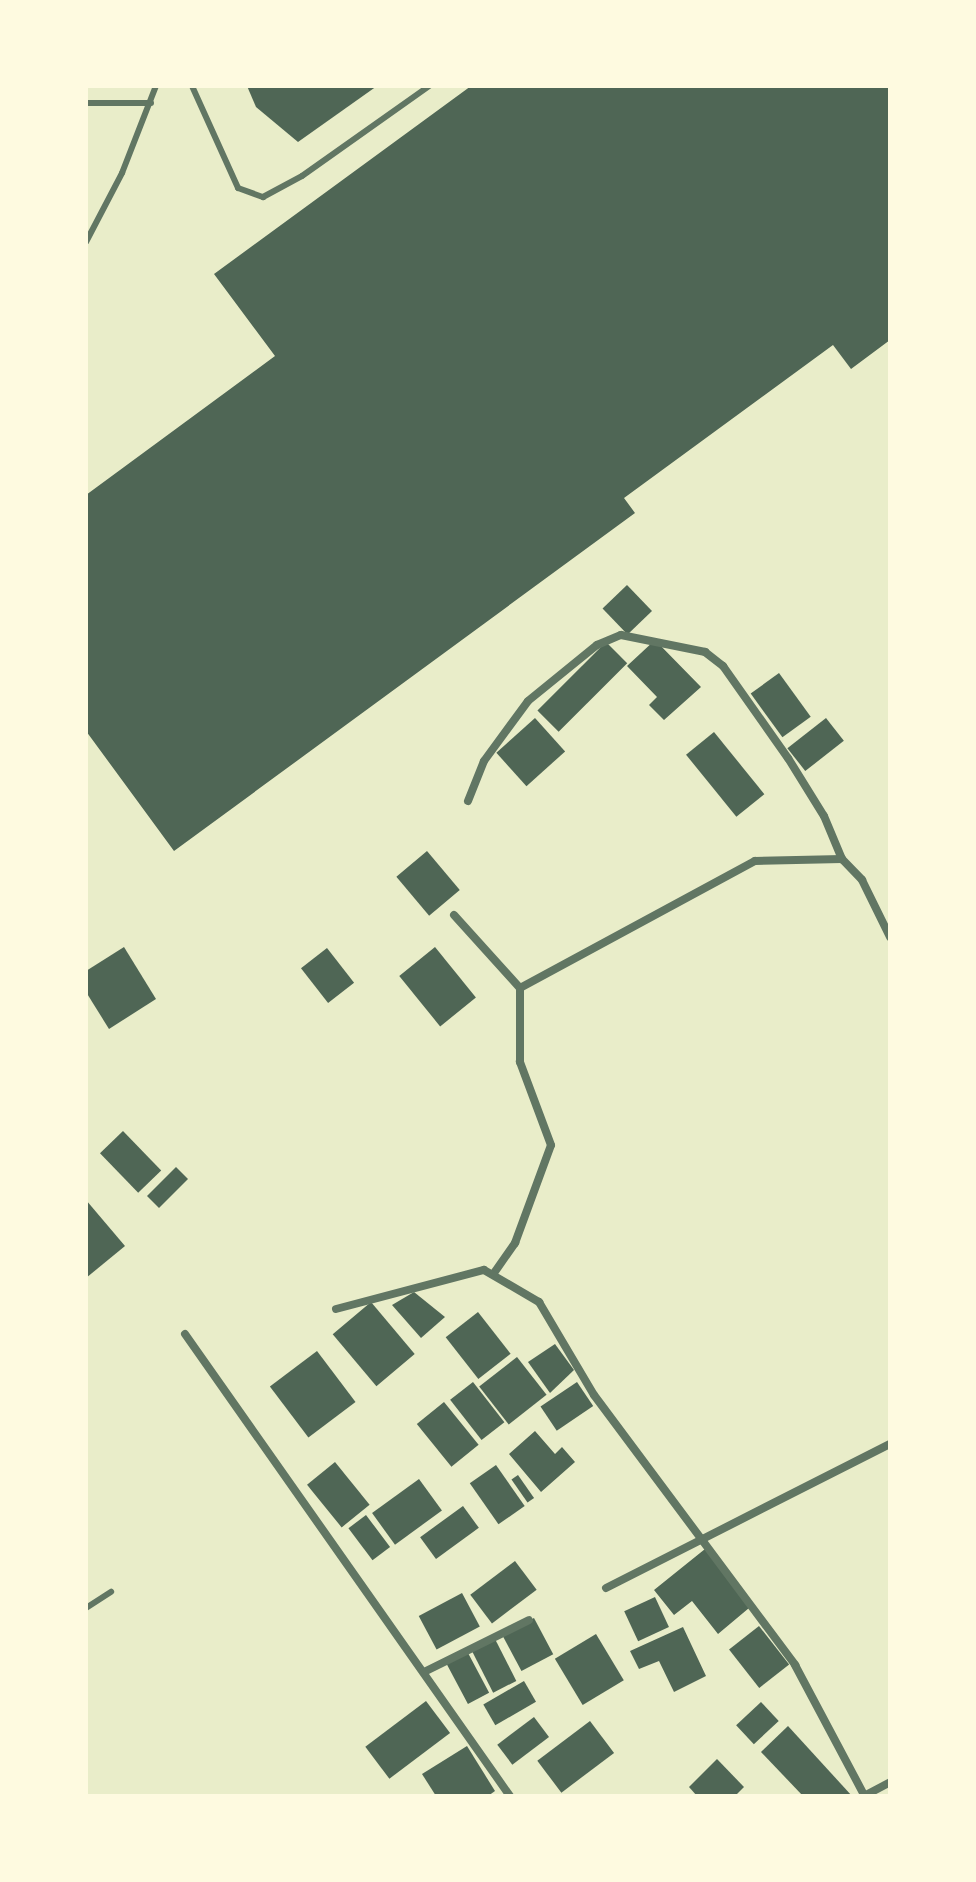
<!DOCTYPE html>
<html>
<head>
<meta charset="utf-8">
<style>
	body { margin:0 }
	#map { position:relative; width:976px; height:1882px; overflow:hidden; background:#e9edc9; font-family:Inter,sans-serif }
	div>[style] { position:absolute }
	[style*='--x'] { left:calc(var(--x)*1px); top:calc(var(--y)*1px); width:calc(var(--w)*1px); rotate:calc(var(--a)*1deg) }
	.building>* { inset:0; background:#4f6655; transform-origin:0 0 }
	.service>* { height:6px; margin:-3px; padding:0 3px; transform-origin:3px; border-radius:3px; background:#617663 }
	.minor>* { height:8px; margin:-4px; padding:0 4px; transform-origin:4px; border-radius:4px; background:#617663 }
	span { translate:-50% -50%; white-space:nowrap; text-align:center; line-height:1.15; -webkit-text-stroke:6px #fefae0; paint-order:stroke }
	.frame { position:absolute; inset:0; border:88px solid #fefae0; pointer-events:none }
</style>
</head>
<body>
<div id="map">
	<div class="building">
		<div style="clip-path:polygon(247px 86px,377px 86px,298px 142px,256px 107px)"></div>
		<div style="clip-path:polygon(471px 86px,890px 86px,890px 340px,851px 369px,833px 345px,624px 498px,635px 513px,174px 851px,86px 731px,86px 495px,275px 356px,214px 274px)"></div>
		<div style="left:627px;top:585px;width:36px;height:34px;rotate:46deg"></div>
		<div style="clip-path:polygon(655px 640px,701px 687px,664px 720px,649px 705px,657px 697px,627px 666px)"></div>
		<div style="left:606px;top:642px;width:30px;height:97px;rotate:45deg"></div>
		<div style="left:779px;top:673px;width:54px;height:35px;rotate:54deg"></div>
		<div style="left:535px;top:718px;width:45px;height:52px;rotate:48deg"></div>
		<div style="left:826px;top:718px;width:29px;height:49px;rotate:52deg"></div>
		<div style="left:714px;top:732px;width:80px;height:36px;rotate:51deg"></div>
		<div style="left:427px;top:851px;width:51px;height:40px;rotate:50deg"></div>
		<div style="clip-path:polygon(124px 947px,156px 999px,109px 1029px,86px 992px,86px 971px)"></div>
		<div style="left:435px;top:947px;width:65px;height:46px;rotate:51deg"></div>
		<div style="left:327px;top:948px;width:44px;height:33px;rotate:52deg"></div>
		<div style="left:123px;top:1131px;width:55px;height:32px;rotate:46deg"></div>
		<div style="left:176px;top:1167px;width:17px;height:41px;rotate:45deg"></div>
		<div style="clip-path:polygon(86px 1200px,125px 1246px,86px 1278px)"></div>
		<div style="clip-path:polygon(414px 1292px,445px 1317px,421px 1338px,392px 1305px)"></div>
		<div style="left:371px;top:1302px;width:68px;height:50px;rotate:50deg"></div>
		<div style="left:478px;top:1312px;width:53px;height:41px;rotate:52deg"></div>
		<div style="clip-path:polygon(555px 1344px,574px 1370px,550px 1393px,528px 1362px)"></div>
		<div style="left:317px;top:1351px;width:64px;height:59px;rotate:53deg"></div>
		<div style="left:517px;top:1357px;width:48px;height:48px;rotate:52deg"></div>
		<div style="left:473px;top:1382px;width:51px;height:29px;rotate:52deg"></div>
		<div style="left:577px;top:1382px;width:29px;height:44px;rotate:56deg"></div>
		<div style="left:444px;top:1402px;width:55px;height:35px;rotate:51deg"></div>
		<div style="clip-path:polygon(535px 1431px,555px 1454px,562px 1447px,575px 1462px,541px 1492px,509px 1454px)"></div>
		<div style="left:335px;top:1462px;width:55px;height:36px;rotate:51deg"></div>
		<div style="left:496px;top:1465px;width:50px;height:32px;rotate:55deg"></div>
		<div style="left:518px;top:1475px;width:28px;height:8px;rotate:55deg"></div>
		<div style="left:419px;top:1479px;width:39px;height:58px;rotate:54deg"></div>
		<div style="left:463px;top:1506px;width:27px;height:53px;rotate:54deg"></div>
		<div style="left:366px;top:1515px;width:40px;height:22px;rotate:53deg"></div>
		<div style="clip-path:polygon(705px 1549px,749px 1608px,718px 1634px,692px 1601px,674px 1615px,654px 1590px)"></div>
		<div style="left:515px;top:1561px;width:36px;height:56px;rotate:53deg"></div>
		<div style="left:462px;top:1593px;width:38px;height:49px;rotate:62deg"></div>
		<div style="left:655px;top:1597px;width:33px;height:34px;rotate:65deg"></div>
		<div style="left:534px;top:1618px;width:41px;height:36px;rotate:62deg"></div>
		<div style="left:759px;top:1626px;width:49px;height:38px;rotate:52deg"></div>
		<div style="clip-path:polygon(683px 1627px,706px 1676px,674px 1692px,659px 1661px,639px 1669px,630px 1651px)"></div>
		<div style="left:596px;top:1634px;width:54px;height:48px;rotate:59deg"></div>
		<div style="left:495px;top:1639px;width:47px;height:26px;rotate:63deg"></div>
		<div style="left:468px;top:1653px;width:45px;height:24px;rotate:62deg"></div>
		<div style="left:524px;top:1681px;width:24px;height:47px;rotate:60deg"></div>
		<div style="left:426px;top:1701px;width:40px;height:76px;rotate:53deg"></div>
		<div style="left:761px;top:1702px;width:26px;height:34px;rotate:47deg"></div>
		<div style="left:534px;top:1717px;width:25px;height:46px;rotate:53deg"></div>
		<div style="left:590px;top:1721px;width:40px;height:66px;rotate:53deg"></div>
		<div style="clip-path:polygon(788px 1726px,852px 1796px,803px 1796px,761px 1752px)"></div>
		<div style="clip-path:polygon(467px 1746px,495px 1791px,488px 1796px,436px 1796px,422px 1774px)"></div>
		<div style="clip-path:polygon(717px 1759px,744px 1787px,735px 1796px,697px 1796px,689px 1787px)"></div>
	</div>
	<div class="service">
		<div style="--x:192;--y:86;--w:112;--a:65.7"></div>
		<div style="--x:238;--y:188;--w:27;--a:20"></div>
		<div style="--x:263;--y:197;--w:44;--a:-28.3"></div>
		<div style="--x:302;--y:176;--w:156;--a:-35.3"></div>
		<div style="--x:86;--y:103;--w:65;--a:0"></div>
		<div style="--x:86;--y:242;--w:78;--a:-62.4"></div>
		<div style="--x:122;--y:173;--w:93;--a:-68.7"></div>
		<div style="--x:86;--y:1608;--w:30;--a:-33"></div>
	</div>
	<div class="minor">
		<div style="--x:468;--y:801;--w:43;--a:-68.2"></div>
		<div style="--x:484;--y:761;--w:74;--a:-53.7"></div>
		<div style="--x:528;--y:701;--w:89;--a:-39.1"></div>
		<div style="--x:597;--y:645;--w:26;--a:-23"></div>
		<div style="--x:621;--y:635;--w:86;--a:11.4"></div>
		<div style="--x:705;--y:652;--w:23;--a:38"></div>
		<div style="--x:723;--y:666;--w:113;--a:54.8"></div>
		<div style="--x:788;--y:758;--w:68;--a:58.2"></div>
		<div style="--x:824;--y:816;--w:47;--a:67.3"></div>
		<div style="--x:842;--y:859;--w:29;--a:46"></div>
		<div style="--x:862;--y:880;--w:64;--a:63.8"></div>
		<div style="--x:454;--y:915;--w:98;--a:47.9"></div>
		<div style="--x:494;--y:1273;--w:37;--a:-55"></div>
		<div style="--x:515;--y:1243;--w:104;--a:-69.8"></div>
		<div style="--x:551;--y:1145;--w:89;--a:-110.5"></div>
		<div style="--x:520;--y:1062;--w:74;--a:-90"></div>
		<div style="--x:520;--y:988;--w:267;--a:-28.4"></div>
		<div style="--x:755;--y:861;--w:87;--a:-1.3"></div>
		<div style="--x:336;--y:1309;--w:153;--a:-14.8"></div>
		<div style="--x:484;--y:1270;--w:64;--a:30.2"></div>
		<div style="--x:539;--y:1302;--w:108;--a:59.4"></div>
		<div style="--x:594;--y:1395;--w:337;--a:53.3"></div>
		<div style="--x:795;--y:1665;--w:147;--a:62"></div>
		<div style="--x:185;--y:1334;--w:565;--a:54.88"></div>
		<div style="--x:606;--y:1588;--w:318;--a:-26.9"></div>
		<div style="--x:424;--y:1672;--w:117;--a:-26.3"></div>
		<div style="--x:864;--y:1796;--w:30;--a:-28"></div>
	</div>
	<div class="frame"></div>
</div>
</body>
</html>
